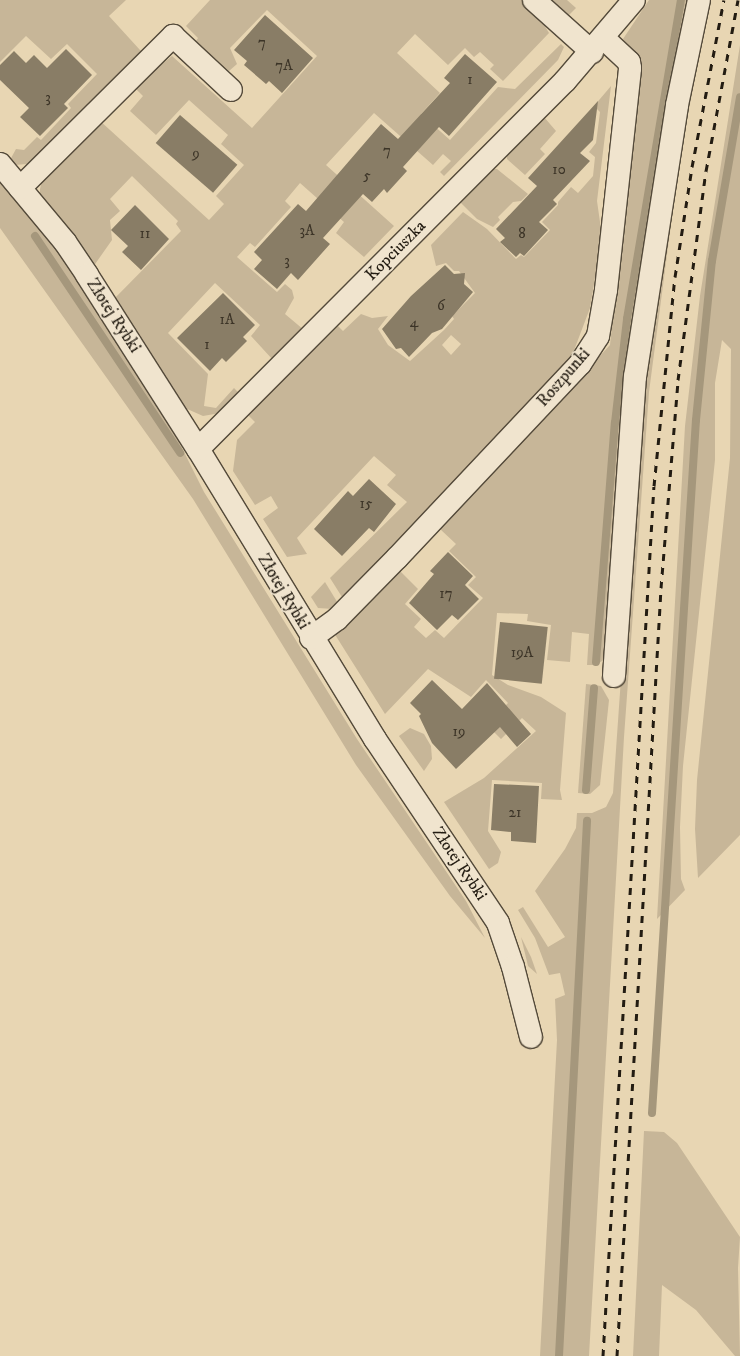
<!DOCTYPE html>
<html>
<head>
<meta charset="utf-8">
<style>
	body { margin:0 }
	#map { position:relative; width:740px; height:1356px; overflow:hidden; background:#e8d6b3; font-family:"IM FELL DW Pica",serif }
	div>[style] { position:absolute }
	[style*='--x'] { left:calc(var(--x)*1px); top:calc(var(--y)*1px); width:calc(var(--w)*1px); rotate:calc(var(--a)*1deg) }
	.green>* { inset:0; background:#c7b698 }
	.stream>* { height:8px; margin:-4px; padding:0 4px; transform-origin:4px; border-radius:4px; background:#a5977c }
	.building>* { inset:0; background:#897d66; transform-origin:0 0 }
	.roads { filter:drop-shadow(1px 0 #544a3a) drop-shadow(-1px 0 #544a3a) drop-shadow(0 1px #544a3a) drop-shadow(0 -1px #544a3a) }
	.minor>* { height:22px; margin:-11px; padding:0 11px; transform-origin:11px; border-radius:11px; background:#f0e4ce }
	.rail>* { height:3px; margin-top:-1.5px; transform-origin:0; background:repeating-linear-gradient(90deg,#231c12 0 7px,transparent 0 14px) }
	span { translate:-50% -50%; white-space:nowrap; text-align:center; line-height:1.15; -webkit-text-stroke:3.5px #f0e4ce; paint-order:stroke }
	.number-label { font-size:15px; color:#3c3427 }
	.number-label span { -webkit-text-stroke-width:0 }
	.street-label { font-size:17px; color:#231c12 }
</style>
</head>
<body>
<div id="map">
	<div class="green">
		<div style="clip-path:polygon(0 0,126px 0,109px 16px,140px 50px,145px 52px,40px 158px,27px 164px,14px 165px,10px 160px,16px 149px,24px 150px,37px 137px,41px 140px,71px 108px,68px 104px,97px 74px,67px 44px,51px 59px,26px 36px,0 62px)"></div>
		<div style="clip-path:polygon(210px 0,522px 0,538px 15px,549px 33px,503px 81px,490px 69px,494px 65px,480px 52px,474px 57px,465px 48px,448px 65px,415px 34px,397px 53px,440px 93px,421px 114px,450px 140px,498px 87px,515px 89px,561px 44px,564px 47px,558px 60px,444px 176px,440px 172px,451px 161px,443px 154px,433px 165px,374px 113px,326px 165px,394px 226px,364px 257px,336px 233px,344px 222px,300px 183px,285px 201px,291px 207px,255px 247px,250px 243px,237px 257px,277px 292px,285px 284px,292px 290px,294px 298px,285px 314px,304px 330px,273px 360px,251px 336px,260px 325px,215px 283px,168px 333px,208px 374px,204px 406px,216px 408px,234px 388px,240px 394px,220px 413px,203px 416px,185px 408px,114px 299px,181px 231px,176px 224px,178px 221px,132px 176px,110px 199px,120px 211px,110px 220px,112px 240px,93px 267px,40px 196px,40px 189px,42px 181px,99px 120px,209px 220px,224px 204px,216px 196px,244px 165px,221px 144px,228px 135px,189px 100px,156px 135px,130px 111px,143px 96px,136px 89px,128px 96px,125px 94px,172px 56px,252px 128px,317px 56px,267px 10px,230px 48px,237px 64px,229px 71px,196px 41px,198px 38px,186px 26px)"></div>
		<div style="clip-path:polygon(547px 0,567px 0,576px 8px,569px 15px,564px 15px)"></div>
		<div style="clip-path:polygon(649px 0,692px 0,608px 657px,596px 665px,587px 665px,589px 634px,572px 632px,570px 662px,547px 660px,551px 625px,527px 621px,528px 614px,497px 613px,492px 675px,508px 685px,541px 697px,566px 713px,560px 790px,562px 800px,541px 799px,542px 783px,492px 780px,488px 831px,501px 852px,498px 863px,489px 869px,444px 802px,484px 778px,536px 731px,522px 718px,501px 739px,487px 725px,508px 703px,486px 680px,471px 697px,428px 669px,385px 714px,334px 633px,398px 569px,418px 589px,405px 604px,421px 619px,414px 627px,426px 638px,435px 630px,444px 638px,483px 598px,468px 585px,476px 577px,449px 551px,456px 544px,440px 529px,610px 345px,639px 59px,623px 39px)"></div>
		<div style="clip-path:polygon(704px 0,710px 0,680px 156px,649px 392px,624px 737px,589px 1356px,540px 1356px,557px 1040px,555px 999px,565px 995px,560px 973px,549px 975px,535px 938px,518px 910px,523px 907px,548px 947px,565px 937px,535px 891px,565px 849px,576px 828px,577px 813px,592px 813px,606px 807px,613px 793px,643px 362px)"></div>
		<div style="clip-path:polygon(740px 45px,740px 835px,698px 878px,695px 829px,697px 780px,730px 458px,731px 349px,722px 340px,715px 383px,715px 460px,683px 766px,680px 827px,681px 879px,685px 890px,657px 919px,685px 426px,700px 296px)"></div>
		<div style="clip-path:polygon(evenodd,611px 86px,597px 201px,602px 236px,590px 308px,570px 361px,342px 597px,330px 578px,407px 502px,387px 485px,396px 475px,374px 456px,297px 538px,307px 554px,287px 557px,263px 519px,278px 508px,271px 496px,255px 505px,233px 471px,237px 440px,255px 422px,248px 415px,338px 326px,343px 331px,361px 314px,372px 318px,388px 316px,378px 329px,388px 345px,410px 361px,444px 330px,454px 319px,452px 316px,475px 293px,459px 271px,454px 271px,446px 263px,436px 266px,431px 245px,463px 212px,487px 229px,516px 259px,521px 255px,524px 257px,550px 230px,542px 222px,558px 205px,558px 202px,571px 187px,578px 193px,593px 176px,595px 157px,589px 152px,596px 143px,600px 112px,594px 106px,611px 86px,451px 335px,461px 344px,451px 355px,442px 345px,451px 335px)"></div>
		<div style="clip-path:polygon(544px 117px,556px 131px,540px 149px,545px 154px,525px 175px,507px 159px,507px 154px)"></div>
		<div style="clip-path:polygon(491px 169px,497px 169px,528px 194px,521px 201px,513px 202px,498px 217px,500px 220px,493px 227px,477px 219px,460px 202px)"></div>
		<div style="clip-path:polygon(0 179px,56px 246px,165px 414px,204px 492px,357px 739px,466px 901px,485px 938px,450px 896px,356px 765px,193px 499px,0 228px)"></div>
		<div style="clip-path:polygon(325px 582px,339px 605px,333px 609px,318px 608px,311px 597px)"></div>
		<div style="clip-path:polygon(586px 684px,601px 686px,609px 700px,600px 785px,590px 794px,578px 793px)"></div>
		<div style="clip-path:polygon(410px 728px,424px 734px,431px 746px,432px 759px,424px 771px,399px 736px)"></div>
		<div style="clip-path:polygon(521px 937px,531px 957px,537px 974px,528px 966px)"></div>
		<div style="clip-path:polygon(644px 1131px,664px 1132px,677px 1143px,740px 1237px,738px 1268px,740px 1356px,735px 1356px,696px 1310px,662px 1285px,659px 1356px,633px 1356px)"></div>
	</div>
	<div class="stream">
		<div style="--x:35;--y:236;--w:261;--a:56.2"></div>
		<div style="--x:596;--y:662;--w:240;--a:-85.5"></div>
		<div style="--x:615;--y:423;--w:105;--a:-83.4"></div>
		<div style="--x:627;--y:319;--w:324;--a:-80.4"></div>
		<div style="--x:586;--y:790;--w:102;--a:-85.5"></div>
		<div style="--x:652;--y:1113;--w:694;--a:-86.37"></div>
		<div style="--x:696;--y:420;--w:160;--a:-84.3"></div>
		<div style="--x:712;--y:261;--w:166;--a:-80.3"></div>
		<div style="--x:559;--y:1356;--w:536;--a:-87"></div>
	</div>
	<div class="building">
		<div style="clip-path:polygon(265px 15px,313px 58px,282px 93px,269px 81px,266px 84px,244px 65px,247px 61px,234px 50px)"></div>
		<div style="clip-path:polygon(66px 49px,92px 75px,64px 104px,68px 108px,40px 136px,20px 117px,29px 108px,0 80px,0 65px,14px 51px,26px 63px,34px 55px,47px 68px)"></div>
		<div style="clip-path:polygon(465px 54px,497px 82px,449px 136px,439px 127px,403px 167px,407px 171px,387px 193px,384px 189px,372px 202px,363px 194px,323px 238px,330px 244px,298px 280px,291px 273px,277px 289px,254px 269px,262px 260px,254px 252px,298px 204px,306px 211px,381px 124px,398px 139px,450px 83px,444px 78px)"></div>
		<div style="clip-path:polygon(598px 101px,593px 140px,580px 153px,590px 161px,553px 200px,557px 204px,539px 222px,548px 230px,524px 256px,520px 253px,516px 257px,500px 242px,505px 238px,496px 229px,537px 186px,528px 178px)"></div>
		<div style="left:180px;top:115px;width:76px;height:37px;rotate:41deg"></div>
		<div style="clip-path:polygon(135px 205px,169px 239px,141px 270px,122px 252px,128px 246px,111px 230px)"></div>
		<div style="clip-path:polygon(445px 265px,454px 274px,465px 273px,464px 284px,473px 292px,442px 329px,432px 333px,409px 357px,401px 348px,396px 349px,382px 329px,411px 296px)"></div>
		<div style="clip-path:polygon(223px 293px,255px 325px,243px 337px,247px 341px,226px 362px,222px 358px,210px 371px,177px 338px)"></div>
		<div style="clip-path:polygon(369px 479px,396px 504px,374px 532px,369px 528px,342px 556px,314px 529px,348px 491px,353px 496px)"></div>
		<div style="clip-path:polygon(448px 552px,473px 576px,465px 585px,479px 599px,458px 620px,452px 615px,437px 630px,409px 603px,434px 574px,430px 571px)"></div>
		<div style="left:500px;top:622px;width:48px;height:57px;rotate:6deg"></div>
		<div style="clip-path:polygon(432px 680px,462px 709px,487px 683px,531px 734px,517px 747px,500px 727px,456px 769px,432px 743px,419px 716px,421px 714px,410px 703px)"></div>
		<div style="clip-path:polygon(494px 784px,539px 786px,536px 843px,511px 841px,511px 832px,491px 830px)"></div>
	</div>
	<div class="roads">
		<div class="minor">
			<div style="--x:534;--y:0;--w:78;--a:41.9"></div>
			<div style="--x:0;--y:164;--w:102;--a:50.2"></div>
			<div style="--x:65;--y:242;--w:40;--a:56"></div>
			<div style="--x:87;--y:275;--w:206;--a:57.5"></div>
			<div style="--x:198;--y:449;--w:340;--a:58.6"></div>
			<div style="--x:375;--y:739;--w:221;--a:56.2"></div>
			<div style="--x:498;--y:923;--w:46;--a:71.2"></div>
			<div style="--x:513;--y:967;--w:72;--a:75.6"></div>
			<div style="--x:20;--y:188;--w:216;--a:-44.8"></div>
			<div style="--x:173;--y:36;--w:79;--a:43"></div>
			<div style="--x:198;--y:449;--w:520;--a:-45.08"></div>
			<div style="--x:565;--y:81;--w:106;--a:-49.6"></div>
			<div style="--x:311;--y:638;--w:32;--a:-36"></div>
			<div style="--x:337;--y:619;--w:86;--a:-45.5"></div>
			<div style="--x:397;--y:558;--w:267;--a:-46.7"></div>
			<div style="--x:580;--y:364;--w:33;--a:-57"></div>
			<div style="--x:598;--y:336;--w:47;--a:-80.1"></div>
			<div style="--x:606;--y:290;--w:223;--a:-83.8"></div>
			<div style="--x:630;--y:68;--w:6;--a:-99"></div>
			<div style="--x:629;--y:62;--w:34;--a:-137"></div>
			<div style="--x:614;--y:676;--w:300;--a:-86"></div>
			<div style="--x:635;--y:377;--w:275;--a:-81.2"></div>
			<div style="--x:677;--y:105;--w:107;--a:-78.2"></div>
		</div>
	</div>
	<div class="rail">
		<div style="--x:603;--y:1356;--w:871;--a:-86.65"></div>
		<div style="--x:654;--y:486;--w:210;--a:-84.3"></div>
		<div style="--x:675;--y:277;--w:111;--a:-81.2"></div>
		<div style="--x:692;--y:167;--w:170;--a:-79.2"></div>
		<div style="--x:617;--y:1356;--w:769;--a:-86.72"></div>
		<div style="--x:661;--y:588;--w:209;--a:-85.3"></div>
		<div style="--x:678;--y:380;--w:211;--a:-82.4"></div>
		<div style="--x:706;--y:171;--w:174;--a:-79.4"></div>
	</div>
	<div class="number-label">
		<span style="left:262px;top:43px">7</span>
		<span style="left:284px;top:66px">7A</span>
		<span style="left:470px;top:80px">1</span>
		<span style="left:48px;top:98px">3</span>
		<span style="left:387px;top:151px">7</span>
		<span style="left:196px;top:154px">9</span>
		<span style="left:559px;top:170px">10</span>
		<span style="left:367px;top:176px">5</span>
		<span style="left:307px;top:231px">3A</span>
		<span style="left:145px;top:234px">11</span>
		<span style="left:522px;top:234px">8</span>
		<span style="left:287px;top:261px">3</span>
		<span style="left:441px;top:306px">6</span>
		<span style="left:227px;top:320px">1A</span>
		<span style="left:414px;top:323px">4</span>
		<span style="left:207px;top:345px">1</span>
		<span style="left:366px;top:504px">15</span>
		<span style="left:446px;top:594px">17</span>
		<span style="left:522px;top:653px">19A</span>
		<span style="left:459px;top:732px">19</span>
		<span style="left:515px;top:813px">21</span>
	</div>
	<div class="street-label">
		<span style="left:396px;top:251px;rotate:-45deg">Kopciuszka</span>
		<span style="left:113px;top:316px;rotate:57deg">Złotej Rybki</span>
		<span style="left:564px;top:378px;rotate:-49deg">Roszpunki</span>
		<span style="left:283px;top:592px;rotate:59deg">Złotej Rybki</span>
		<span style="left:459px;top:864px;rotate:56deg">Złotej Rybki</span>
	</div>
</div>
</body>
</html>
